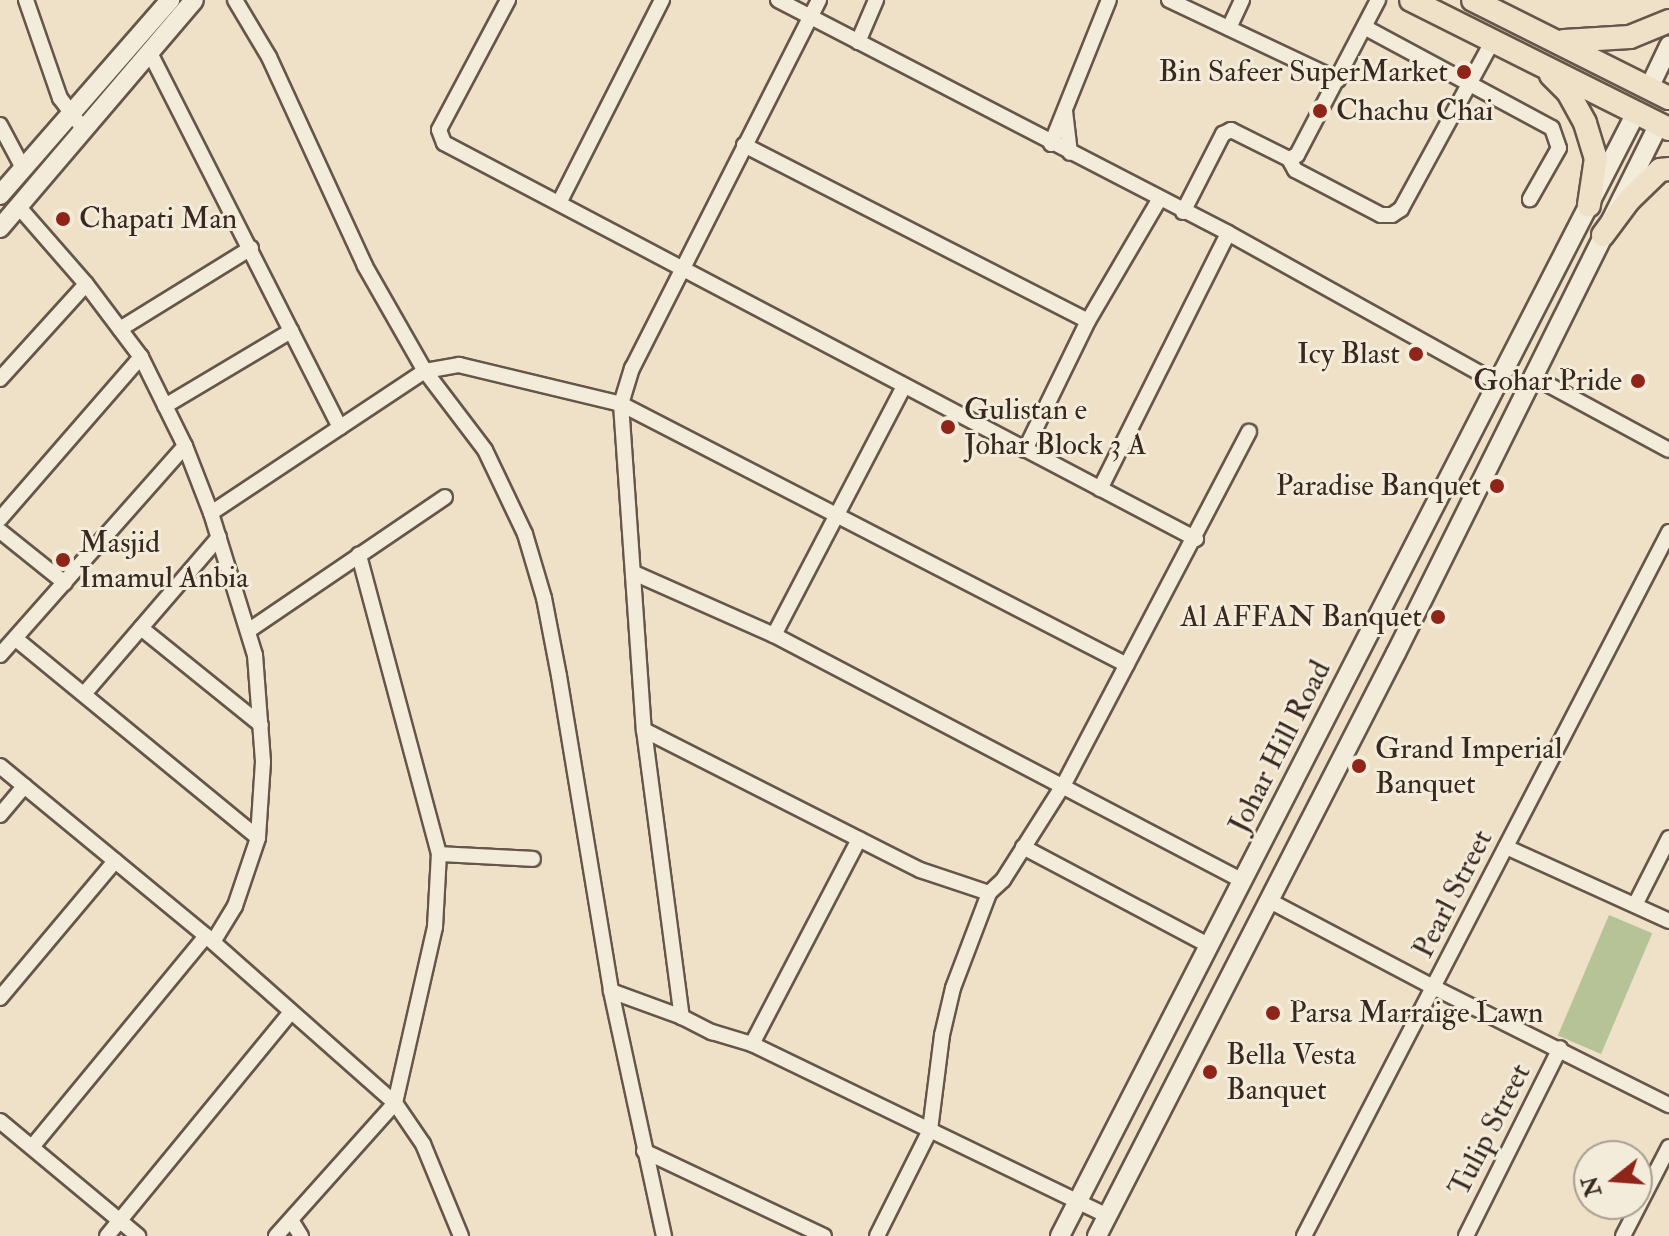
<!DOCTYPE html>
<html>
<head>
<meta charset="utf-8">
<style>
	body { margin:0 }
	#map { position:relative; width:1669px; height:1236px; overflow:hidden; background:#eee1c7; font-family:"IM FELL Double Pica",serif }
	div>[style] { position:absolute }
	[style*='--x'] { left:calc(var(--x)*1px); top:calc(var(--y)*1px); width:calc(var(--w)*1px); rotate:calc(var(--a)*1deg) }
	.green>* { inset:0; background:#b6c397; transform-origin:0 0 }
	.roads { filter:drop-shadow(2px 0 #66564a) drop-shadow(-2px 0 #66564a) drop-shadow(0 2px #66564a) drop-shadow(0 -2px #66564a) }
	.minor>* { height:14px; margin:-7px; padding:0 7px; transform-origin:7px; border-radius:7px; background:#f4ecdb }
	.tertiary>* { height:18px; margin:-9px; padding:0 9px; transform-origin:9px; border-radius:9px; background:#f4ecdb }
	.primary>* { height:22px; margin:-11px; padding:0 11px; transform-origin:11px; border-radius:11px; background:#eee1c7 }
	.dots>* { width:22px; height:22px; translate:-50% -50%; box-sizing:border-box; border:4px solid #f4ecdb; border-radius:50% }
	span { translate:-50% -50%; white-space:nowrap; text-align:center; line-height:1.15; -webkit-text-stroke:6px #f4ecdb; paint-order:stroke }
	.poi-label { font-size:30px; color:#382820 }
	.right { translate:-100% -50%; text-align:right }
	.left { translate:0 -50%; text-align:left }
	.street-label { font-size:30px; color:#382820 }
	.north { position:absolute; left:1573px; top:1140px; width:80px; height:80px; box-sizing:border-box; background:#f4ecdb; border:2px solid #a99e90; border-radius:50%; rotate:253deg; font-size:22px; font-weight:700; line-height:32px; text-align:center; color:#382820 }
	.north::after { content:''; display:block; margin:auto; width:28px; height:36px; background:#8f2418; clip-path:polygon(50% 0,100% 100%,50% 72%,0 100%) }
</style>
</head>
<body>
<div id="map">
	<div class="green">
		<div style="left:1609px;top:915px;width:47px;height:131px;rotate:23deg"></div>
	</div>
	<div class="roads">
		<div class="minor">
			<div style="--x:26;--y:0;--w:104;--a:70.9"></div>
			<div style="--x:60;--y:98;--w:38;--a:53"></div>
			<div style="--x:235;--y:0;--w:66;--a:59.2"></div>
			<div style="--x:269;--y:57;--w:230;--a:65.3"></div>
			<div style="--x:365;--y:266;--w:121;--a:60.3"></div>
			<div style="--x:425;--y:371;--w:99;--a:52.8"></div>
			<div style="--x:485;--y:450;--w:93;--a:64.5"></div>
			<div style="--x:525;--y:534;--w:67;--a:73.5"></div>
			<div style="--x:544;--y:598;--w:79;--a:79.1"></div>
			<div style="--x:559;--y:676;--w:319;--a:80.6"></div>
			<div style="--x:611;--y:991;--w:76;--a:20.1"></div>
			<div style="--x:508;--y:0;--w:147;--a:118"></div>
			<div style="--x:439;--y:130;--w:14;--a:69"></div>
			<div style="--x:444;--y:143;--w:850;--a:27.77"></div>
			<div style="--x:778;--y:0;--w:507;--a:27.37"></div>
			<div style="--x:1228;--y:233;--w:308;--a:29.1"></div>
			<div style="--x:819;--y:0;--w:413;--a:116.9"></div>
			<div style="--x:632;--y:368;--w:38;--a:107"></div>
			<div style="--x:621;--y:404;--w:327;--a:86"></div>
			<div style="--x:644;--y:730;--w:290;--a:82.5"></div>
			<div style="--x:682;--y:1017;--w:34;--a:27"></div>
			<div style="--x:712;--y:1032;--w:42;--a:16.7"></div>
			<div style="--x:752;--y:1044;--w:395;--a:25.8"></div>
			<div style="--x:1169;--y:0;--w:187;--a:25.3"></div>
			<div style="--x:1229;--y:28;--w:31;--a:-65"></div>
			<div style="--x:1366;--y:28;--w:211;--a:28.3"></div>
			<div style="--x:1552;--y:128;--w:21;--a:71"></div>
			<div style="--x:1559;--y:148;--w:59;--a:119.6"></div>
			<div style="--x:858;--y:42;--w:46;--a:-66.8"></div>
			<div style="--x:149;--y:51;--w:422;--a:63.1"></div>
			<div style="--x:1065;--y:111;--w:42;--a:83.2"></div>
			<div style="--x:0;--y:125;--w:49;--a:61.9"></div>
			<div style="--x:1051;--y:144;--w:155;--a:-68.1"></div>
			<div style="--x:744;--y:145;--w:386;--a:27.1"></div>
			<div style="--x:1289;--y:159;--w:13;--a:61"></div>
			<div style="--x:1295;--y:170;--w:97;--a:27.6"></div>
			<div style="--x:1381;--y:215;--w:11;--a:0"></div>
			<div style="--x:1392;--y:215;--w:11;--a:-34"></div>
			<div style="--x:1401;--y:209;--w:190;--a:-61.4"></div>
			<div style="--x:559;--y:203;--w:228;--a:-63.1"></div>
			<div style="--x:18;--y:206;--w:103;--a:48.9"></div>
			<div style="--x:86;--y:284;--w:91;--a:53"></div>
			<div style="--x:141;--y:357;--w:99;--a:63.7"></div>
			<div style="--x:185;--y:446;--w:72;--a:68.8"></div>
			<div style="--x:211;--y:513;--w:149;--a:72.8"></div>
			<div style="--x:255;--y:655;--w:107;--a:85.7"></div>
			<div style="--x:263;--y:762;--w:76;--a:93.8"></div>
			<div style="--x:258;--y:838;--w:72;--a:108.7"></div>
			<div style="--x:235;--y:906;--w:42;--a:121.4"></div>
			<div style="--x:1183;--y:212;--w:88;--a:-62.9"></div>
			<div style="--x:1223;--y:134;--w:9;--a:-27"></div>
			<div style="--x:1231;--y:130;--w:65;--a:26.6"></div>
			<div style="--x:1289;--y:159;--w:9;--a:-27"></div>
			<div style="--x:1297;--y:155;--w:175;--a:-62.4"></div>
			<div style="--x:120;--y:329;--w:154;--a:-31.7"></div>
			<div style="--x:1534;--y:377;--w:153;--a:28.4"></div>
			<div style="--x:0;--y:379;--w:128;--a:-47.8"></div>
			<div style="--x:165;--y:406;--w:147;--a:-30.8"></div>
			<div style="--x:1025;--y:450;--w:144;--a:-64"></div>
			<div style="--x:1088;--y:321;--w:140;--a:-59.6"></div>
			<div style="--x:1100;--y:489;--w:286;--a:-63.4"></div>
			<div style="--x:211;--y:513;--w:257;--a:-33.6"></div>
			<div style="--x:425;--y:371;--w:35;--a:-10"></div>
			<div style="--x:459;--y:365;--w:167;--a:13.5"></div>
			<div style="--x:621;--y:404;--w:569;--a:27.29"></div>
			<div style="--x:0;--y:519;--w:215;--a:-49"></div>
			<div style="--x:0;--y:531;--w:83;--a:38.7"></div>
			<div style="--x:634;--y:573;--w:153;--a:23.9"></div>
			<div style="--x:774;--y:635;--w:530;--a:27.68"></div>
			<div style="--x:141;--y:628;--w:154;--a:38.9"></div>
			<div style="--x:248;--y:631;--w:238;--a:-34.2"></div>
			<div style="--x:774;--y:635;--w:281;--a:-62.4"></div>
			<div style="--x:16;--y:639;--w:313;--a:39.4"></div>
			<div style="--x:0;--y:655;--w:279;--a:-48.5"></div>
			<div style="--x:84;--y:694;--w:207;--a:-49.3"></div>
			<div style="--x:644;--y:730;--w:309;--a:26.9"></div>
			<div style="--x:920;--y:870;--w:73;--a:18.4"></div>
			<div style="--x:989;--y:893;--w:19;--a:-43"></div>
			<div style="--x:1003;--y:880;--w:114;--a:-57.6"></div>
			<div style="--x:1064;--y:784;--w:398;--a:-62.3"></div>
			<div style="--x:0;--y:766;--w:267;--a:39.5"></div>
			<div style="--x:206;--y:936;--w:252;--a:41.5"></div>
			<div style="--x:395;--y:1103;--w:50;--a:55.7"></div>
			<div style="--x:423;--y:1144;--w:100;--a:67.6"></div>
			<div style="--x:0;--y:815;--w:38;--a:-50"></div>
			<div style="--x:1023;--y:847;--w:212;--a:27.9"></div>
			<div style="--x:1506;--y:847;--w:179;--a:24.4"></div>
			<div style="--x:439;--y:854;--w:94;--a:3"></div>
			<div style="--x:1270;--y:901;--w:187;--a:27.8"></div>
			<div style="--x:1435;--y:988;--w:262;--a:26.6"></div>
			<div style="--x:1635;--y:905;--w:75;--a:-63.1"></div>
			<div style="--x:611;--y:991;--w:251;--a:77.8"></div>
			<div style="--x:0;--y:998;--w:179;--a:-50"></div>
			<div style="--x:752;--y:1044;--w:231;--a:-62.4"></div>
			<div style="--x:0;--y:1121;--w:180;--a:39.8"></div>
			<div style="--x:32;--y:1147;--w:273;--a:-50.5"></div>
			<div style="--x:644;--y:1151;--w:199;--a:25.3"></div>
			<div style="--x:291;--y:1220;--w:19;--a:58"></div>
			<div style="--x:107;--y:1236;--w:290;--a:-50.6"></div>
			<div style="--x:276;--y:1236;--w:178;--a:-48.2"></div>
			<div style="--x:395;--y:1103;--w:180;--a:-77.2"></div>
			<div style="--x:435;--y:927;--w:73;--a:-86.9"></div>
			<div style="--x:439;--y:854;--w:310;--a:-105"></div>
			<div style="--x:877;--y:1236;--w:119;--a:-63.4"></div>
			<div style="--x:930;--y:1130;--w:96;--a:-82.8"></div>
			<div style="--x:942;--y:1035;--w:48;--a:-76.8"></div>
			<div style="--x:953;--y:988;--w:102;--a:-69.2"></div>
			<div style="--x:1304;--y:1236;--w:793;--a:-62.59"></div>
			<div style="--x:1466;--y:1236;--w:210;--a:-63.4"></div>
			<div style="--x:1623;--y:1236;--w:100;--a:-62.7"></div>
		</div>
		<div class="tertiary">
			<div style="--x:1649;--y:88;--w:47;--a:-64.5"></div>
			<div style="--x:0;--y:195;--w:259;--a:-48.9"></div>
			<div style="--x:0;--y:228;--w:299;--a:-49.6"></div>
			<div style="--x:1060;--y:1236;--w:1262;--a:-62.85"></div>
			<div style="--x:1097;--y:1236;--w:655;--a:-62.85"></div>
			<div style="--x:1396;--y:653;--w:591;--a:-63.57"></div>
		</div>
		<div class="primary">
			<div style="--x:1411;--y:0;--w:288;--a:26.6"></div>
			<div style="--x:1473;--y:0;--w:219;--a:26.6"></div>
			<div style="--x:1564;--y:41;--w:66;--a:-3.5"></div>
			<div style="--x:1630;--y:37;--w:42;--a:-22.3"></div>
			<div style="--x:1551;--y:75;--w:24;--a:45"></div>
			<div style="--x:1568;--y:92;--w:35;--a:61"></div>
			<div style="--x:1585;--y:123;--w:37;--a:73"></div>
			<div style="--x:1596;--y:158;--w:48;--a:98.5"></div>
			<div style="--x:1603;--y:235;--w:44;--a:-53.4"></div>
			<div style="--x:1629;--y:200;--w:43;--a:-44.1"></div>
			<div style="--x:1660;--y:170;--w:9;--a:-6"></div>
		</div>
	</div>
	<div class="dots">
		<div style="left:1464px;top:72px;background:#8f2418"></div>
		<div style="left:1320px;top:111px;background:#8f2418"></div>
		<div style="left:63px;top:219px;background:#8f2418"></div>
		<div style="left:1416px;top:354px;background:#8f2418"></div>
		<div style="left:1638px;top:381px;background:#8f2418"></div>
		<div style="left:948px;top:427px;background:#8f2418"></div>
		<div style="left:1497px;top:486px;background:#8f2418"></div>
		<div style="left:63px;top:560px;background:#8f2418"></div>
		<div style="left:1438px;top:617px;background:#8f2418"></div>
		<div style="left:1359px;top:766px;background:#8f2418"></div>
		<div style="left:1273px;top:1013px;background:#8f2418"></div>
		<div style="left:1210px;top:1072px;background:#8f2418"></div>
	</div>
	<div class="poi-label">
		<span class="right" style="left:1448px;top:72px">Bin Safeer SuperMarket</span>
		<span class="left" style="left:1336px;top:111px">Chachu Chai</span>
		<span class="left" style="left:79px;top:219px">Chapati Man</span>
		<span class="right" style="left:1400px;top:354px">Icy Blast</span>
		<span class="right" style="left:1622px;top:381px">Gohar Pride</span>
		<span class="left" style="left:964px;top:427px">Gulistan e<br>Johar Block 3 A</span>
		<span class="right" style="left:1481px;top:486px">Paradise Banquet</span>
		<span class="left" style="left:79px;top:560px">Masjid<br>Imamul Anbia</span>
		<span class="right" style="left:1422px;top:617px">Al AFFAN Banquet</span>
		<span class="left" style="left:1375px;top:766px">Grand Imperial<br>Banquet</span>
		<span class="left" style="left:1289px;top:1013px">Parsa Marraige Lawn</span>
		<span class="left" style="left:1226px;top:1072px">Bella Vesta<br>Banquet</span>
	</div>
	<div class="street-label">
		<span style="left:1280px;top:747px;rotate:-63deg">Johar Hill Road</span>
		<span style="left:1453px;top:894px;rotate:-63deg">Pearl Street</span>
		<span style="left:1490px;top:1130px;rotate:-63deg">Tulip Street</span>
	</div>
	<div class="north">N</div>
</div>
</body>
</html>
